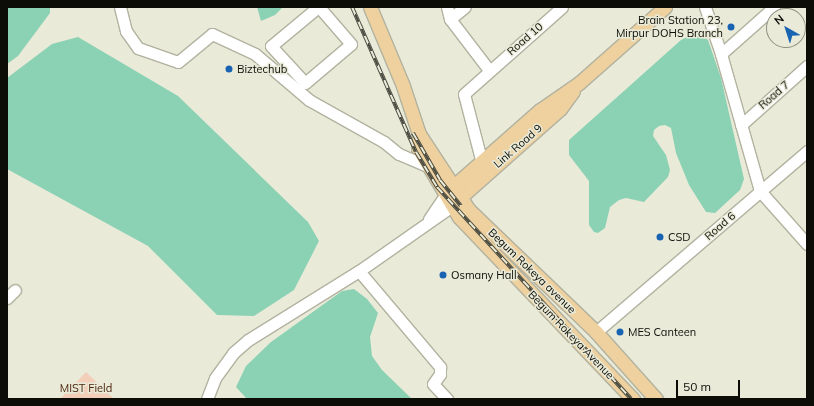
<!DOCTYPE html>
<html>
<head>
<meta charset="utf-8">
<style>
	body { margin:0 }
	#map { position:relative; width:814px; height:406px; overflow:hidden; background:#eaead8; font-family:Mulish,sans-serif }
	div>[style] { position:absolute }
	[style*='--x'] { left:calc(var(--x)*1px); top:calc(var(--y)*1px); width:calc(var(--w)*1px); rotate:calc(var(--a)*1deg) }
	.green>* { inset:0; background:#f3ceb9 }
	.water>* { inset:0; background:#8bd2b5 }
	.roads { filter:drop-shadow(1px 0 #b2b2a0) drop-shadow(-1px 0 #b2b2a0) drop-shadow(0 1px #b2b2a0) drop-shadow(0 -1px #b2b2a0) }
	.minor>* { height:11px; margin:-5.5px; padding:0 5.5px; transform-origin:5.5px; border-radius:5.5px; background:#fff }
	.major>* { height:13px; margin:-6.5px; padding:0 6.5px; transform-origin:6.5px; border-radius:6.5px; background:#eed19e }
	.rail>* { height:4px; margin-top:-2px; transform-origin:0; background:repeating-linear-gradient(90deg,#eaead8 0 8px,#494a40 0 16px); box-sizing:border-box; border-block:1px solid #494a40 }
	.dots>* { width:11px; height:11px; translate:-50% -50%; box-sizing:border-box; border:2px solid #eaead8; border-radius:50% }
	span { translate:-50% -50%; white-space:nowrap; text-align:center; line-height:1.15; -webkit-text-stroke:3px #eaead8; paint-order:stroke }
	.poi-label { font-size:11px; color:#0c0d07 }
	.right { translate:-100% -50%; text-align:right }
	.left { translate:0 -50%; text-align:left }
	.street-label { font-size:11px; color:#0c0d07 }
	.park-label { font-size:11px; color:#4b250c }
	.frame { position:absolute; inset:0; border:8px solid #0c0d07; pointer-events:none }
	.north { position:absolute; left:766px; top:8px; width:40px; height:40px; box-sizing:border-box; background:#eaead8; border:1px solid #919284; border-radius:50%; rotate:321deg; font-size:11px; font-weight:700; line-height:16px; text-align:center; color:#0c0d07 }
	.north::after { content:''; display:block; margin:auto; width:14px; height:18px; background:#1864b3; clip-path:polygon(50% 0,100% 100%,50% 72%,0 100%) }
	.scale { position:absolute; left:676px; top:380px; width:64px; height:18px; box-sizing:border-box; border:2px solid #0c0d07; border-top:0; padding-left:5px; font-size:12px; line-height:14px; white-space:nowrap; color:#0c0d07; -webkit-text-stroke:3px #eaead8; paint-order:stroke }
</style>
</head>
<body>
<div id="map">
	<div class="green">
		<div style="clip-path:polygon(86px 372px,114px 399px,60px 399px)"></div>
	</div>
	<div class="water">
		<div style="clip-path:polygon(7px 7px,50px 7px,50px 13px,18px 56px,7px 64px)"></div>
		<div style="clip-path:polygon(257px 7px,282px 7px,282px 8px,275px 15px,261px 21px)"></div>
		<div style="clip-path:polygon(697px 32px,708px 40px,721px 78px,744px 179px,740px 190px,715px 213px,706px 212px,689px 185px,676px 153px,671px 128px,665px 125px,659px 126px,654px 130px,653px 136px,666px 155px,670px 170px,668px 177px,644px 202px,626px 198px,619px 200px,610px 207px,605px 228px,598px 233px,594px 232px,589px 225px,589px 181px,569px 155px,569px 140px,681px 40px)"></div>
		<div style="clip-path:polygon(78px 37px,178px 96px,308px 222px,319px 241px,294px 290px,254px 316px,217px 315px,148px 246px,7px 169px,7px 78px,52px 44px)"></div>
		<div style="clip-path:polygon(354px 289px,367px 299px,378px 313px,370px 337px,372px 356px,382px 370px,412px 399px,247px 399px,236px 387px,246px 366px,271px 342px,342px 291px)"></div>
	</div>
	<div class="roads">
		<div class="minor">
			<div style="--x:120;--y:7;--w:25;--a:76"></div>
			<div style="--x:126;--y:31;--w:21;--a:55"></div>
			<div style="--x:138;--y:48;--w:42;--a:19.3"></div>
			<div style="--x:178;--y:62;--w:44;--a:-39.5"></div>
			<div style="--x:212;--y:34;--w:47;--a:24.9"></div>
			<div style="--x:255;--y:54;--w:71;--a:40.4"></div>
			<div style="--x:309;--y:100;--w:86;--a:29.2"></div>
			<div style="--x:384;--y:142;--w:19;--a:39"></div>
			<div style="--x:399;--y:154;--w:30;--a:23"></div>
			<div style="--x:318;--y:7;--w:61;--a:140.3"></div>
			<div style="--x:271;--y:46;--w:50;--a:47.4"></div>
			<div style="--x:305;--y:83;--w:60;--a:-40.3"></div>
			<div style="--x:351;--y:44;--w:49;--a:-130.9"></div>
			<div style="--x:447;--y:7;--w:12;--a:76"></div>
			<div style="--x:450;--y:19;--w:64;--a:52.6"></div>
			<div style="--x:705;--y:7;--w:50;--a:71.2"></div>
			<div style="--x:721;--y:54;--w:142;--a:74.1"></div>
			<div style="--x:760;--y:191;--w:71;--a:48.4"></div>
			<div style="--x:450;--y:19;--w:19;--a:-39"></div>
			<div style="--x:721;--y:54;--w:71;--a:-41.6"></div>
			<div style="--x:741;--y:125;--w:89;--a:-41.8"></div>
			<div style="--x:482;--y:163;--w:71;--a:-104.6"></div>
			<div style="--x:464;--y:94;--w:131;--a:-41.6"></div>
			<div style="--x:429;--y:219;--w:29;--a:-56"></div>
			<div style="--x:359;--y:271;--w:126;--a:49.8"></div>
			<div style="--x:440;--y:367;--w:7;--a:90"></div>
			<div style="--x:440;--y:374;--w:12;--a:125"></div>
			<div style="--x:433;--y:384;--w:21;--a:47"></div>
			<div style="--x:7;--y:298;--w:11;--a:-45"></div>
			<div style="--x:596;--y:332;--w:278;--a:-40.6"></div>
			<div style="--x:207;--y:399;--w:22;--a:-69"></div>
			<div style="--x:215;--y:378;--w:31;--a:-54"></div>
			<div style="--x:233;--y:353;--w:20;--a:-41"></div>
			<div style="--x:248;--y:340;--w:131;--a:-31.9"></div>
			<div style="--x:359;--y:271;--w:113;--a:-35"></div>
		</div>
		<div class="major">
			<div style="--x:370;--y:7;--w:86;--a:67.3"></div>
			<div style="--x:403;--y:86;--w:51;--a:71.6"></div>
			<div style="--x:419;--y:134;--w:14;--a:94"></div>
			<div style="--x:418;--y:148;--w:80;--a:59.3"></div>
			<div style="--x:459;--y:217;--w:252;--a:46.3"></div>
			<div style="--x:419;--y:134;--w:91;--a:56.7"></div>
			<div style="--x:469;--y:210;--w:176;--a:43.8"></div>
			<div style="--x:596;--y:332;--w:90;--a:48.2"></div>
			<div style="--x:447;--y:192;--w:124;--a:-41.4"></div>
			<div style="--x:540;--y:110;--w:47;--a:-34.7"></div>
			<div style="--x:579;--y:83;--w:115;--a:-41.5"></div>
			<div style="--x:454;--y:203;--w:142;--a:-41.6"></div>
			<div style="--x:560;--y:109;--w:22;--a:-54"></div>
		</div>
	</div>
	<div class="rail">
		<div style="--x:352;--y:7;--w:158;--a:66.2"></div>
		<div style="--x:416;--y:152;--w:41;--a:59"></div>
		<div style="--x:437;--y:187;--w:287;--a:47.5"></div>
		<div style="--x:413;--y:133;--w:54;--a:60.1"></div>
		<div style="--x:440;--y:180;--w:33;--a:51"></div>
	</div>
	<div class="dots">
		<div style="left:731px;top:27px;background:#1864b3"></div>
		<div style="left:229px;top:69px;background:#1864b3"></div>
		<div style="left:660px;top:237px;background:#1864b3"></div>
		<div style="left:443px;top:275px;background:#1864b3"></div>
		<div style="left:620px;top:332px;background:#1864b3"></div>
	</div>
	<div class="poi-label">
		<span class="right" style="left:723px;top:27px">Brain Station 23,<br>Mirpur DOHS Branch</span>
		<span class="left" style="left:237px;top:69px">Biztechub</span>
		<span class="left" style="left:668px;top:237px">CSD</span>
		<span class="left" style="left:451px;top:275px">Osmany Hall</span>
		<span class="left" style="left:628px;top:332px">MES Canteen</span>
	</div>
	<div class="street-label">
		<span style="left:525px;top:39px;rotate:-41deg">Road 10</span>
		<span style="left:774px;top:95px;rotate:-41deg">Road 7</span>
		<span style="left:518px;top:146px;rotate:-41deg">Link Road 9</span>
		<span style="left:720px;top:226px;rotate:-41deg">Road 6</span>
		<span style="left:532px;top:271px;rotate:44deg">Begum Rokeya avenue</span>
		<span style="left:571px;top:335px;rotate:46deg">Begum Rokeya Avenue</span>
	</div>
	<div class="park-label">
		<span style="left:86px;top:388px">MIST Field</span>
	</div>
	<div class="frame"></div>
	<div class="north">N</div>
	<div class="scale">50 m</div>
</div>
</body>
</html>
